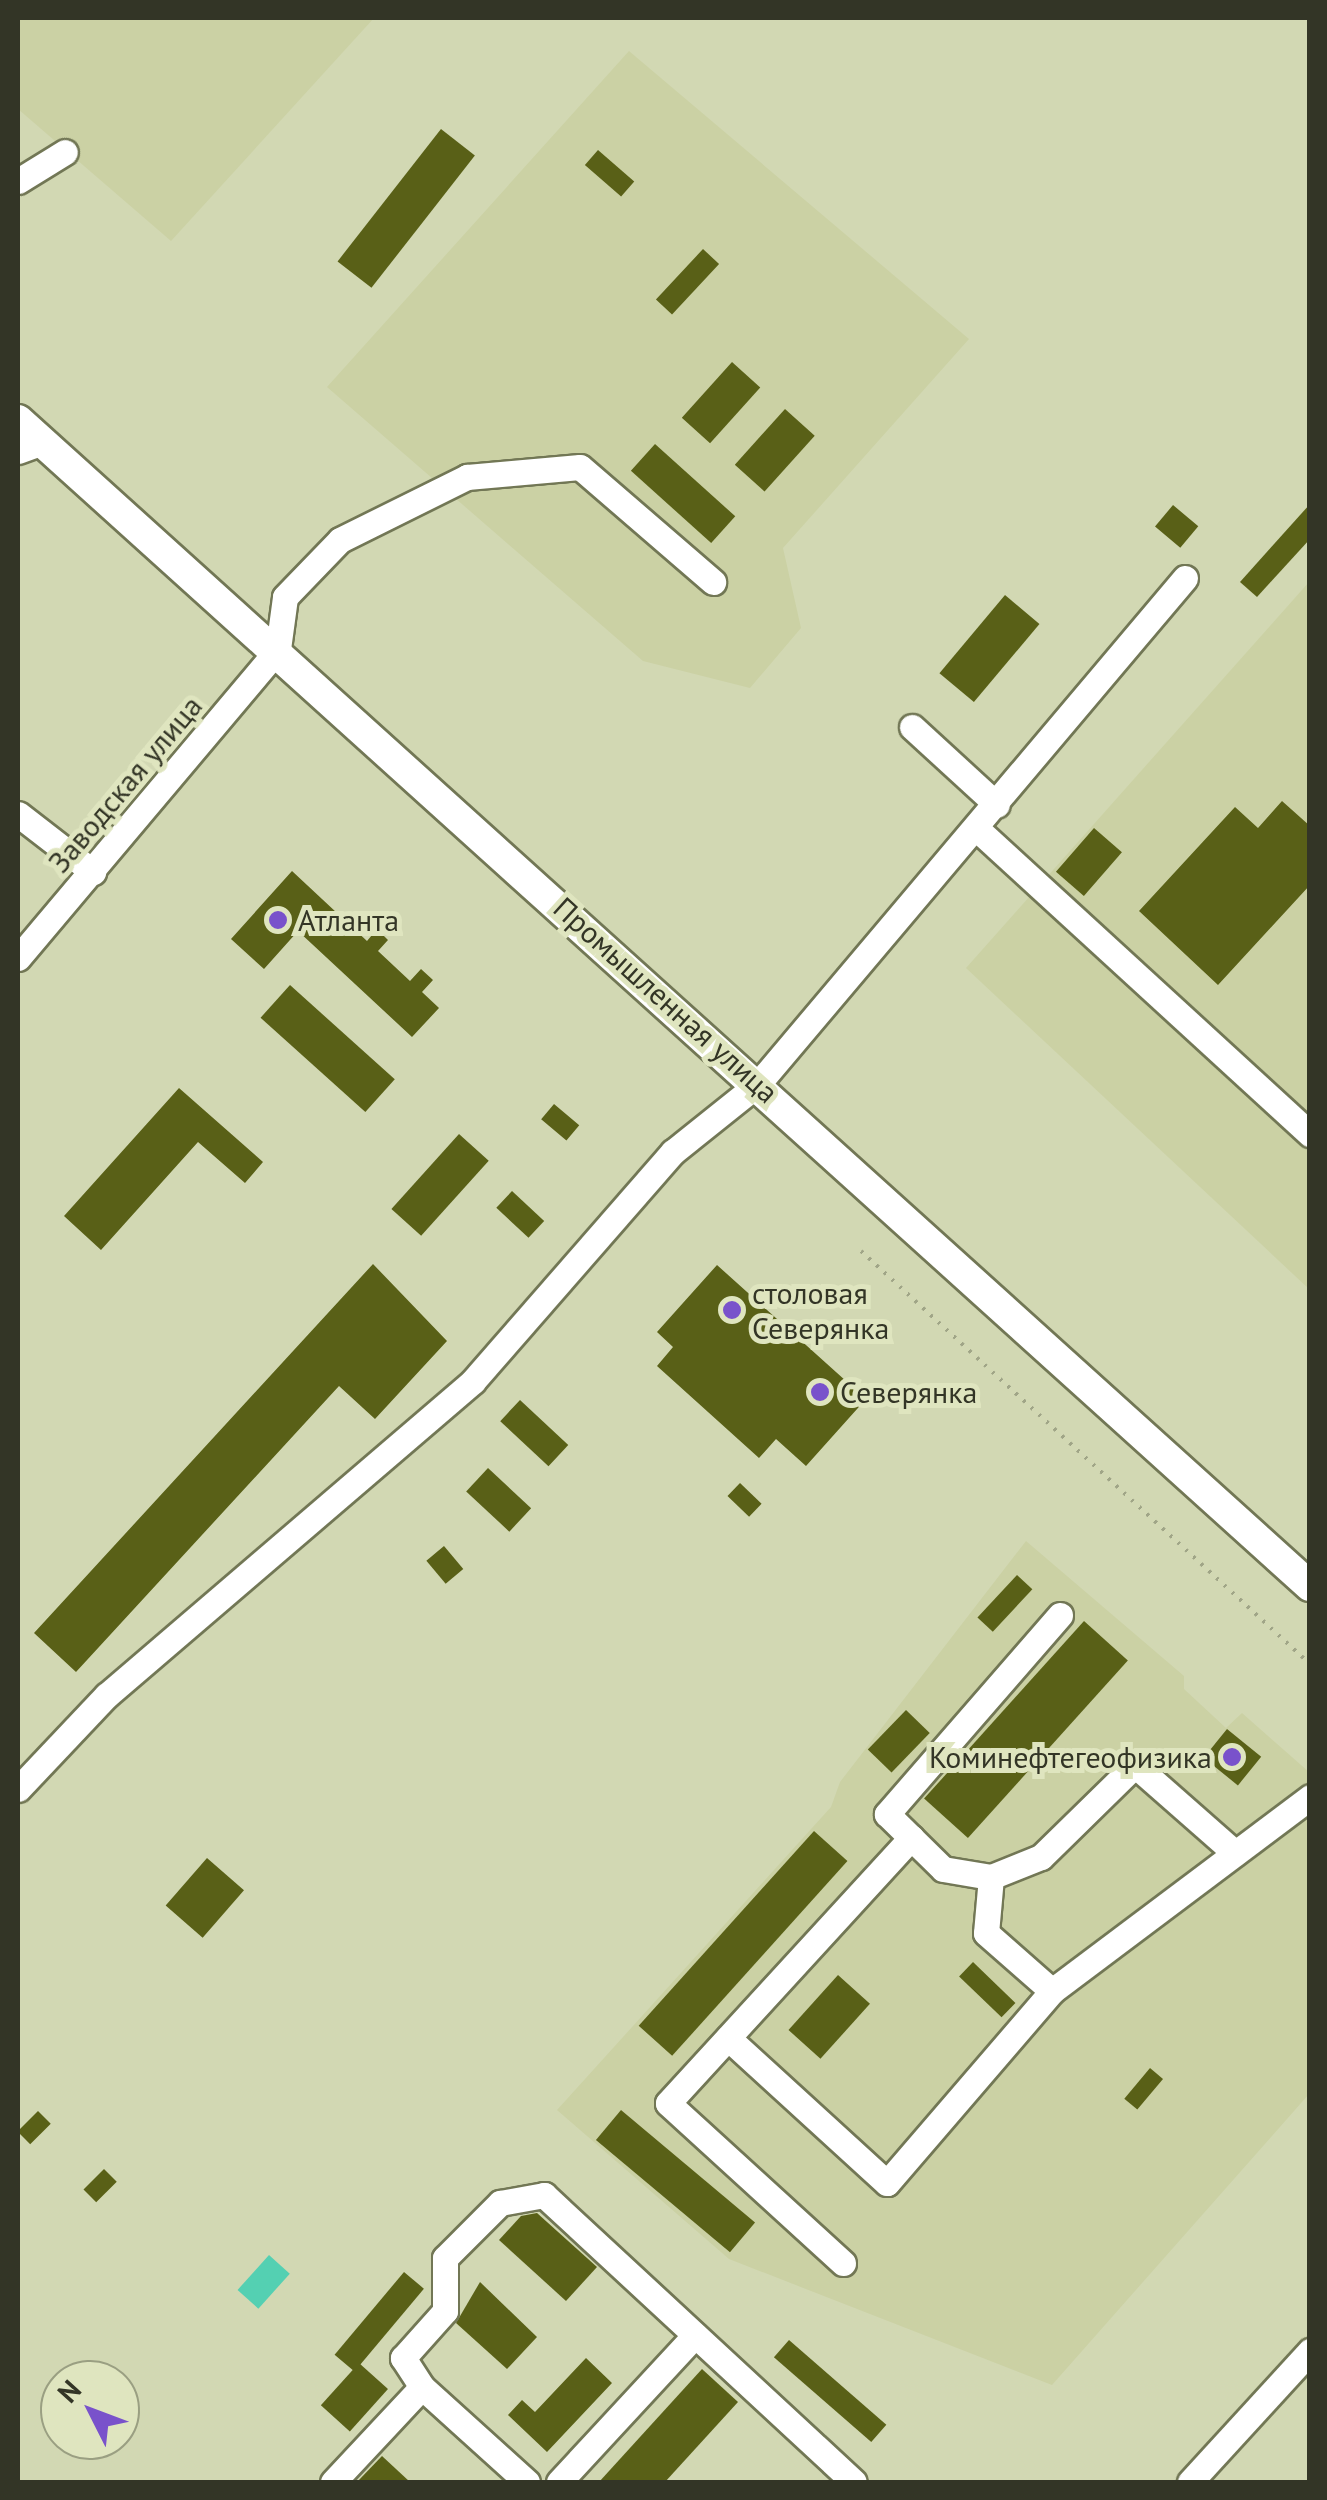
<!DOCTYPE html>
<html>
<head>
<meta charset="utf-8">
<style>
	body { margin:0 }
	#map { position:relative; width:1327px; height:2500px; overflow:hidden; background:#d2d8b3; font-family:"PT Sans",sans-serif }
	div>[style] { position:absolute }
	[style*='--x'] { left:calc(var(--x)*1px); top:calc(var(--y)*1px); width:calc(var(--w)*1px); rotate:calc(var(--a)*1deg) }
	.built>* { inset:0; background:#cbd1a4 }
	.water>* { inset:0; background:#54d0b2; transform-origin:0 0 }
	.building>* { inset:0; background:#596017; transform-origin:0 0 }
	.path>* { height:4px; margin-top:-2px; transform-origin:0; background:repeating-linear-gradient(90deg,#a0a587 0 2.5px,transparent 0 10.5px) }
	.roads { filter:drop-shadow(2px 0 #727755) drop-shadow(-2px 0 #727755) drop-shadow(0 2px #727755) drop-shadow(0 -2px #727755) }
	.minor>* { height:25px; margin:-12.5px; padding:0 12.5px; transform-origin:12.5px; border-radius:12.5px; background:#fff }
	.major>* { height:30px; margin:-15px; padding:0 15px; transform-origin:15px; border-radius:15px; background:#fff }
	.dots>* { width:28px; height:28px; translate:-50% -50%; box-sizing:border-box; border:5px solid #dfe5bf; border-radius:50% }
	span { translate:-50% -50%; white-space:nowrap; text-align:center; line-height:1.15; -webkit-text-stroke:10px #dfe5bf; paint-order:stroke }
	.street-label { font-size:30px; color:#333526 }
	.poi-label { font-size:30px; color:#333526 }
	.left { translate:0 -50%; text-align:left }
	.right { translate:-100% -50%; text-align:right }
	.frame { position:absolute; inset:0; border:20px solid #333526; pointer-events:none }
	.north { position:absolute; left:40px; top:2360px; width:100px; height:100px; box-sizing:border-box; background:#dfe5bf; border:2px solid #9a9f82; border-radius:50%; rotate:312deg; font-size:28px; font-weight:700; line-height:40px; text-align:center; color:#333526 }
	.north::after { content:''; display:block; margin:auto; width:35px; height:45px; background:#7952cb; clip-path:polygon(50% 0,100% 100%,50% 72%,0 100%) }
</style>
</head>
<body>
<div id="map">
	<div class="built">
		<div style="clip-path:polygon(18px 18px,374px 18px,171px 241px,18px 109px)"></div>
		<div style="clip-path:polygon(629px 51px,969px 339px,783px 548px,801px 628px,750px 688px,643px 661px,327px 387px)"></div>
		<div style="clip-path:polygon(1309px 582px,1309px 1289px,966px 968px)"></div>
		<div style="clip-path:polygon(1026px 1541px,1184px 1676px,1184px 1689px,1226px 1728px,1242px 1713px,1309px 1772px,1309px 2094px,1052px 2385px,729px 2259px,557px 2110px,831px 1807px,840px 1782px)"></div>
	</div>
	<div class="water">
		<div style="left:269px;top:2255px;width:28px;height:47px;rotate:42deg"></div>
	</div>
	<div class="building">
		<div style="left:441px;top:129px;width:43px;height:168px;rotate:38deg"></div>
		<div style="left:598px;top:150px;width:48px;height:20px;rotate:41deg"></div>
		<div style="left:703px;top:249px;width:22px;height:69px;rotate:43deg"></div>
		<div style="left:732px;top:362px;width:38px;height:75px;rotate:42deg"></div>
		<div style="left:785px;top:409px;width:40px;height:75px;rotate:42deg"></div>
		<div style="left:655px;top:444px;width:108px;height:36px;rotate:42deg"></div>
		<div style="clip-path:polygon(1310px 504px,1310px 539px,1257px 597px,1240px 582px)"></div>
		<div style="left:1173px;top:505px;width:33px;height:28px;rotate:40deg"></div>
		<div style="left:1005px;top:595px;width:45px;height:102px;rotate:40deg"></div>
		<div style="clip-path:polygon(1282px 801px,1310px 826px,1310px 885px,1218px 985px,1139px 911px,1235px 807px,1258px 828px)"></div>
		<div style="left:1094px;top:828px;width:37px;height:58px;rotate:41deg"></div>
		<div style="clip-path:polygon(292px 871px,367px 941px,377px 929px,388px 940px,378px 951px,410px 981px,421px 969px,433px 980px,422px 992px,439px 1008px,412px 1037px,298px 931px,264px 969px,231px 939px)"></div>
		<div style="left:290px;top:985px;width:141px;height:44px;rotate:42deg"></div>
		<div style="clip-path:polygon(179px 1088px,263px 1162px,245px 1183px,198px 1142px,101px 1250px,64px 1216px)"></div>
		<div style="left:554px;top:1104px;width:33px;height:20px;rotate:40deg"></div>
		<div style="left:459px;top:1134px;width:40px;height:101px;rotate:42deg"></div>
		<div style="left:512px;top:1191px;width:44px;height:23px;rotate:43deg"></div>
		<div style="clip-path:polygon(373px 1264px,447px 1341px,375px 1419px,339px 1386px,76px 1672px,34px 1633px)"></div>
		<div style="clip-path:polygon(717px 1265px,866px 1399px,806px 1466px,776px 1439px,759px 1458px,657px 1366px,673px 1347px,657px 1332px)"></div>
		<div style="left:520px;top:1400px;width:66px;height:29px;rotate:43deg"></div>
		<div style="left:488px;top:1468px;width:59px;height:32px;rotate:43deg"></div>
		<div style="left:740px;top:1483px;width:30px;height:18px;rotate:44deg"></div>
		<div style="left:444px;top:1546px;width:30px;height:23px;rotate:50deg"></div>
		<div style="left:1017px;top:1575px;width:21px;height:58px;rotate:43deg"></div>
		<div style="left:1084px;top:1621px;width:59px;height:239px;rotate:42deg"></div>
		<div style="left:906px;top:1710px;width:33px;height:55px;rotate:44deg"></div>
		<div style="left:1227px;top:1729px;width:44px;height:37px;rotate:39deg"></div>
		<div style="left:814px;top:1831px;width:45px;height:262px;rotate:42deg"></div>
		<div style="left:207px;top:1858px;width:49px;height:63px;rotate:41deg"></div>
		<div style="left:973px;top:1962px;width:59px;height:20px;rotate:44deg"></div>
		<div style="left:838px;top:1975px;width:43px;height:74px;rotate:42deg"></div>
		<div style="left:1150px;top:2068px;width:17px;height:40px;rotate:40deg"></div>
		<div style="left:621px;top:2110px;width:175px;height:39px;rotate:40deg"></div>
		<div style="left:38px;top:2111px;width:18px;height:29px;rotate:45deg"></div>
		<div style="left:104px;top:2169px;width:18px;height:29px;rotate:45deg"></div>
		<div style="clip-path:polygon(537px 2213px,597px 2267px,566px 2301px,499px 2240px,521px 2216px)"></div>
		<div style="left:404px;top:2272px;width:26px;height:108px;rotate:40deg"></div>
		<div style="clip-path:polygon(480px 2282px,537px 2337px,507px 2369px,456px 2323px)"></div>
		<div style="left:789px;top:2340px;width:129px;height:23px;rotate:41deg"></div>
		<div style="clip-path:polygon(586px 2358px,612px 2383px,547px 2452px,508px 2415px,522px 2400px,535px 2412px)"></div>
		<div style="left:359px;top:2363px;width:39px;height:57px;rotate:42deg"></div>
		<div style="clip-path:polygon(702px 2369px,738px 2402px,665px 2482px,599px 2482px)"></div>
		<div style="clip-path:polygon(382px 2456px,410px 2482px,357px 2482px)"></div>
	</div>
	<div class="path">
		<div style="--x:861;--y:1251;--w:610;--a:42.61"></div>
	</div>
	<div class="roads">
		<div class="minor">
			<div style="--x:18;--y:181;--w:55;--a:-31.7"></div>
			<div style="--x:18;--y:451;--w:27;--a:-20"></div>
			<div style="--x:912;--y:727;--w:115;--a:42.5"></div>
			<div style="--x:18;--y:814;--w:95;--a:37.7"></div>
			<div style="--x:977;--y:829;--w:452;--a:42.5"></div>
			<div style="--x:18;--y:958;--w:404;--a:-49.9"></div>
			<div style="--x:278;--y:649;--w:52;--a:-82.3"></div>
			<div style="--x:285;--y:597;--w:79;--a:-46"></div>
			<div style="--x:340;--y:540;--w:142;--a:-26.4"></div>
			<div style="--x:467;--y:477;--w:113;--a:-5.1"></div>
			<div style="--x:580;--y:467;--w:176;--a:40.8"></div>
			<div style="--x:1060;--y:1615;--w:264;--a:131"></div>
			<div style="--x:887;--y:1814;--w:78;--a:44.5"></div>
			<div style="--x:943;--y:1869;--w:49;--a:9.5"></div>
			<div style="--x:991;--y:1877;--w:54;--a:-21.8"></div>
			<div style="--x:1041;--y:1857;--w:132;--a:-44.4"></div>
			<div style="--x:1135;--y:1765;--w:133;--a:41.3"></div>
			<div style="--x:18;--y:1789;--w:129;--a:-46.6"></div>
			<div style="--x:107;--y:1695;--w:482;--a:-40.6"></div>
			<div style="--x:473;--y:1381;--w:304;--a:-48.9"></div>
			<div style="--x:673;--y:1152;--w:109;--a:-38.7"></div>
			<div style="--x:758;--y:1084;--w:662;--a:-49.84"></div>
			<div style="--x:991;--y:1877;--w:56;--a:95.1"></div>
			<div style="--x:986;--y:1933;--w:88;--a:41.3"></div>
			<div style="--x:728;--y:2038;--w:215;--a:42.4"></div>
			<div style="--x:887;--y:2183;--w:253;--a:-49.3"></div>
			<div style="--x:1052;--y:1991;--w:323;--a:-36.9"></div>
			<div style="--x:843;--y:2263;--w:237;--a:-137.6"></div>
			<div style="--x:668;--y:2103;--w:360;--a:-47.5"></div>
			<div style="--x:333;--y:2482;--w:130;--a:-46.9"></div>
			<div style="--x:527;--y:2482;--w:142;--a:-137.9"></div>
			<div style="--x:422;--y:2387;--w:35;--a:-123"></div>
			<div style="--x:403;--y:2358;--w:63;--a:-48.2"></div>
			<div style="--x:445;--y:2311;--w:53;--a:-90"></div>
			<div style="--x:445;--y:2258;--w:78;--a:-45"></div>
			<div style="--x:500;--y:2203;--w:45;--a:-10.3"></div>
			<div style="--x:544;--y:2195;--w:422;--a:42.8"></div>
			<div style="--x:559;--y:2482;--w:200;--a:-47.2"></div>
			<div style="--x:1190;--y:2482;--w:178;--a:-47.5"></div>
		</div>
		<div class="major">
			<div style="--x:18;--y:420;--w:1740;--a:42.07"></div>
		</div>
	</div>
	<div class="dots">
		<div style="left:278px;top:920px;background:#7952cb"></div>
		<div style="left:732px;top:1310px;background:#7952cb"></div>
		<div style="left:820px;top:1392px;background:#7952cb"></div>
		<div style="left:1232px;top:1757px;background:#7952cb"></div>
	</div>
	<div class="street-label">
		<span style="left:125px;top:784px;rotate:-50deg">Заводская улица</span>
		<span style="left:666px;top:1000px;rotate:42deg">Промышленная улица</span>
	</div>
	<div class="poi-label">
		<span class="left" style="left:298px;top:920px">Атланта</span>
		<span class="left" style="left:752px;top:1310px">столовая<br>Северянка</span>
		<span class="left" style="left:840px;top:1392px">Северянка</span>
		<span class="right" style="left:1212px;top:1757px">Коминефтегеофизика</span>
	</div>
	<div class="frame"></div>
	<div class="north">N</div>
</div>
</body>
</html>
